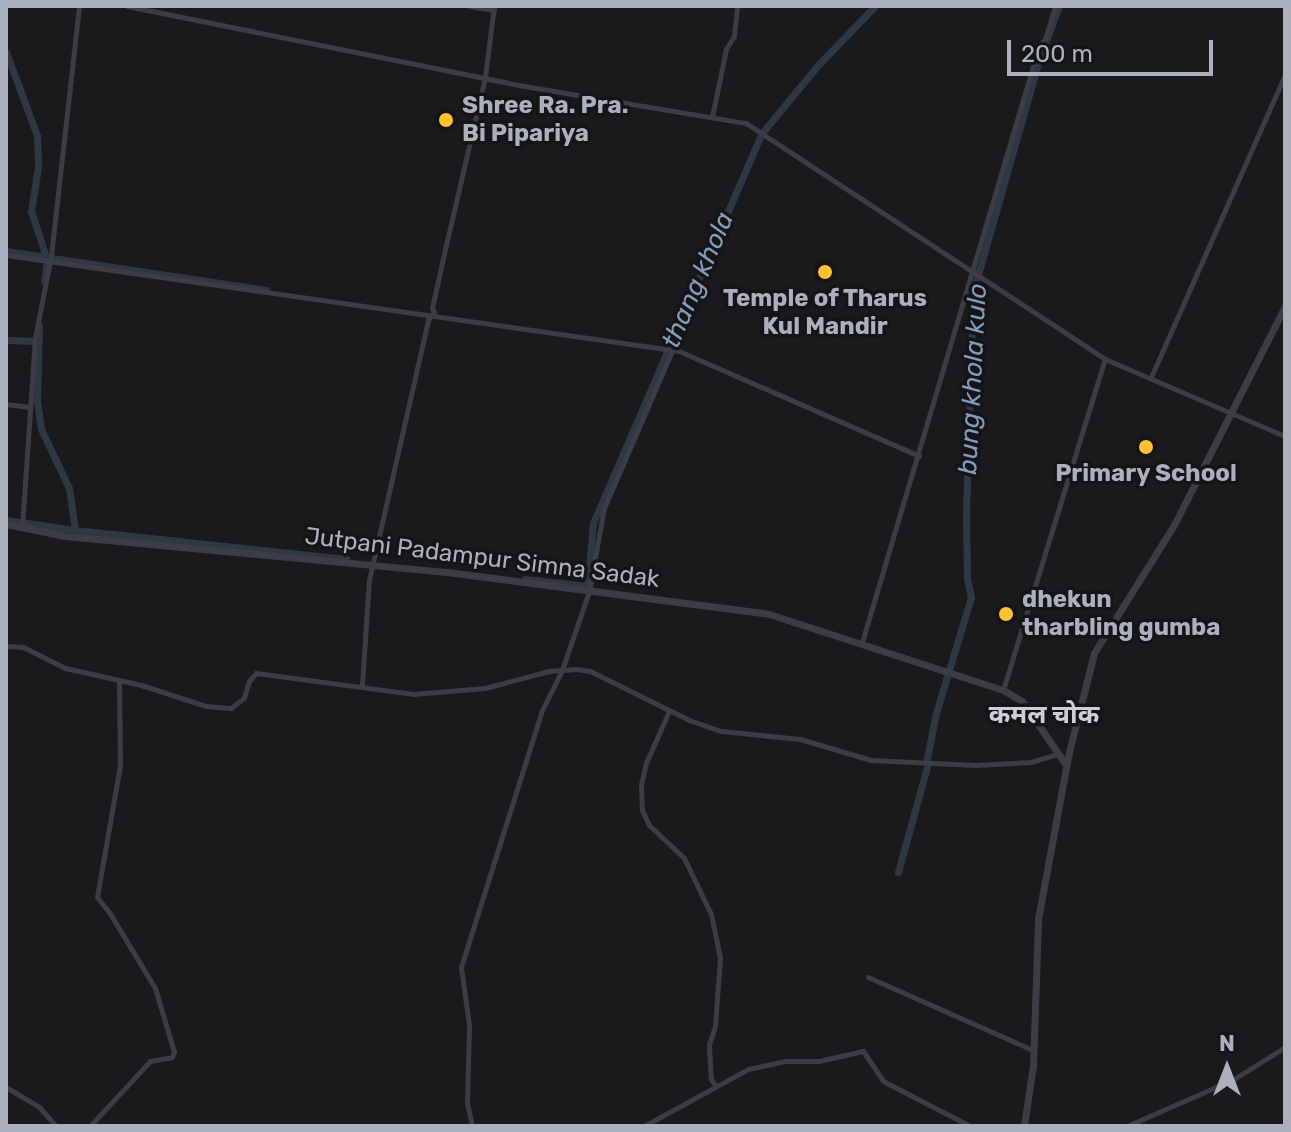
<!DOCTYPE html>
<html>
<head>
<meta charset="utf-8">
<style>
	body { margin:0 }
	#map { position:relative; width:1291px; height:1132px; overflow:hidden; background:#1a1a1c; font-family:Rubik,"Noto Sans Devanagari",sans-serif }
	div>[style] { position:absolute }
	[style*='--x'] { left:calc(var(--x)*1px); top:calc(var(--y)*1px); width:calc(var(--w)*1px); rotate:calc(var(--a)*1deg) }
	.canal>* { height:7px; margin:-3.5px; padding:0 3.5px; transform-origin:3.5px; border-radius:3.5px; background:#2e3842 }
	.minor>* { height:5px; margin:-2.5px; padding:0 2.5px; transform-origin:2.5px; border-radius:2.5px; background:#3c3d44 }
	.tertiary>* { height:7px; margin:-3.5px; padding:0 3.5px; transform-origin:3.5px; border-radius:3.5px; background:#3c3d44 }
	.dots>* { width:22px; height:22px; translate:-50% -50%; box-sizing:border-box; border:4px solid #151517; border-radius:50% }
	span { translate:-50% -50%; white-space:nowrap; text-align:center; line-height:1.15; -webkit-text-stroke:7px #151517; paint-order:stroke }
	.poi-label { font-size:24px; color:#abb0bd; font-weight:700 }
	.left { translate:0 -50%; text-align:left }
	.street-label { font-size:24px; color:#abb0bd }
	.water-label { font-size:26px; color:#819dba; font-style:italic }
	.neighbourhood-label { font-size:26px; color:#cdcfd8; font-weight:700 }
	.frame { position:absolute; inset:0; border:8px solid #abb0bd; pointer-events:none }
	.north { position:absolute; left:1187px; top:1028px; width:80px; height:80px; -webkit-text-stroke:6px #151517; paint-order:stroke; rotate:0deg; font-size:22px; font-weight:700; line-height:32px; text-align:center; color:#abb0bd }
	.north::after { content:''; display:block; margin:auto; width:28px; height:36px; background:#abb0bd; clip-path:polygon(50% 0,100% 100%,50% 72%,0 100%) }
	.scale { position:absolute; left:1007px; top:40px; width:206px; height:36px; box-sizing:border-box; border:4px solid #abb0bd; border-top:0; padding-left:10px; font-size:24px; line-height:28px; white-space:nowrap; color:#abb0bd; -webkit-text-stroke:6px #151517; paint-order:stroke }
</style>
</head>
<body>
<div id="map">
	<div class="canal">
		<div style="--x:6;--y:52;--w:90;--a:69.7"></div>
		<div style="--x:37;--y:136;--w:31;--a:88"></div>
		<div style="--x:38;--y:167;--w:45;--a:99"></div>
		<div style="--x:31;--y:211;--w:52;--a:71.9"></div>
		<div style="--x:47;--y:260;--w:21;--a:98"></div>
		<div style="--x:6;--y:251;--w:263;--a:8.5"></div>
		<div style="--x:6;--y:340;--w:32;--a:2"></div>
		<div style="--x:6;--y:520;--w:70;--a:8.2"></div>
		<div style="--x:75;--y:530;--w:42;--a:-98.1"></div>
		<div style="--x:69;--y:488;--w:65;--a:-115.4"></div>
		<div style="--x:41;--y:429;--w:28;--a:-98"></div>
		<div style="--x:37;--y:401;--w:76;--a:-88.5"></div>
		<div style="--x:75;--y:530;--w:273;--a:6.1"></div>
		<div style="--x:525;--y:579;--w:62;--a:6.4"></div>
		<div style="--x:587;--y:589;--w:66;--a:-84.8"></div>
		<div style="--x:593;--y:523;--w:425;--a:-66.6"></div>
		<div style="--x:762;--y:133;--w:88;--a:-50.5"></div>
		<div style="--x:818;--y:65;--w:82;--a:-46"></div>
		<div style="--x:927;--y:758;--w:46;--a:-78.7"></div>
		<div style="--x:936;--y:713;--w:121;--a:-73.2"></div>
		<div style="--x:971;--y:597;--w:19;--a:-102"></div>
		<div style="--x:967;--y:578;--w:65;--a:-90.9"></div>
		<div style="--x:966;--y:513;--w:221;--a:-88.2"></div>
		<div style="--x:973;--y:292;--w:244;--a:-74.1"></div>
		<div style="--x:1040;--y:57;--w:54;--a:-69.6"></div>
		<div style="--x:898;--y:872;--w:109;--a:-74.6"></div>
	</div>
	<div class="minor">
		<div style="--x:127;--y:6;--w:405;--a:11.4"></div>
		<div style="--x:524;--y:86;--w:225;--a:9.5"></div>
		<div style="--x:746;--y:123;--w:430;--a:33.3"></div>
		<div style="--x:1105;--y:359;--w:196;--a:23.2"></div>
		<div style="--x:469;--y:6;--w:25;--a:9"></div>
		<div style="--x:712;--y:117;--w:69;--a:-78.4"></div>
		<div style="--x:726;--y:49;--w:15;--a:-58"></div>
		<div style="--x:734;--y:36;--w:30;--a:-84"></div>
		<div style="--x:6;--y:255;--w:680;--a:8.12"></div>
		<div style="--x:679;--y:351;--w:262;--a:23.6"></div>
		<div style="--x:1151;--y:377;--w:330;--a:-66.1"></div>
		<div style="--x:6;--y:404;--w:24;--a:7"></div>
		<div style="--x:22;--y:528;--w:190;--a:-86.1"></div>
		<div style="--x:35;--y:338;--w:84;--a:-79"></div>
		<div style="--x:51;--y:256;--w:252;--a:-83.6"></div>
		<div style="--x:862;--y:642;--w:622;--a:-73.46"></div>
		<div style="--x:1039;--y:46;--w:9;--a:-49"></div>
		<div style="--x:1045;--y:39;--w:34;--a:-73"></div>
		<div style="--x:6;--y:646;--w:17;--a:3"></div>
		<div style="--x:23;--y:647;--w:47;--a:26.6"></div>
		<div style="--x:65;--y:668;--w:78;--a:12.6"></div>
		<div style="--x:141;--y:685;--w:68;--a:17.9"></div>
		<div style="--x:206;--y:706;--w:25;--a:5"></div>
		<div style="--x:231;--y:708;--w:16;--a:-38"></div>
		<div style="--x:244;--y:698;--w:18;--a:-74"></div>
		<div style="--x:249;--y:681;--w:11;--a:-49"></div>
		<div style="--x:256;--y:673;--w:158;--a:7.6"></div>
		<div style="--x:413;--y:694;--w:72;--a:-4.8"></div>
		<div style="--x:485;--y:688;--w:66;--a:-14.9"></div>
		<div style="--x:549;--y:671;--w:27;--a:-4"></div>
		<div style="--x:576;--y:669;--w:14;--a:8"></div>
		<div style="--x:590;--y:671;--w:110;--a:26.3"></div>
		<div style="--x:689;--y:720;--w:34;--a:19"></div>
		<div style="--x:721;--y:731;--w:79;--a:5.8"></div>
		<div style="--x:800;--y:739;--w:74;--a:16.5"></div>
		<div style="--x:871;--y:760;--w:105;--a:2.7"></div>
		<div style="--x:976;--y:765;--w:55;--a:-3.1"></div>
		<div style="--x:1031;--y:762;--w:28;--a:-17"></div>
		<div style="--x:362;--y:685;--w:105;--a:-86.2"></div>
		<div style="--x:369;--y:580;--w:267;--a:-77.2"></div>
		<div style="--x:428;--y:320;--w:10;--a:-53"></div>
		<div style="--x:434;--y:312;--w:4;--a:-117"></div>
		<div style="--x:432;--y:308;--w:65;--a:-77.5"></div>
		<div style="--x:446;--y:245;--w:172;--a:-76.9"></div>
		<div style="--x:485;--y:77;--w:72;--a:-82.8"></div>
		<div style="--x:1003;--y:690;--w:346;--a:-72.9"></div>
		<div style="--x:669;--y:711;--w:57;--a:113.9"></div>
		<div style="--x:646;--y:763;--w:23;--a:103"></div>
		<div style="--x:641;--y:785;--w:25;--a:88"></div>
		<div style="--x:642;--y:810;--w:17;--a:65"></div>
		<div style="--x:649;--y:825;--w:48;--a:43.3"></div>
		<div style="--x:684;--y:858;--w:62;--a:64.3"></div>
		<div style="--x:711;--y:914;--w:45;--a:78.4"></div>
		<div style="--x:720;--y:958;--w:68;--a:94.2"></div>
		<div style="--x:715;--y:1026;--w:20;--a:108"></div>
		<div style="--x:709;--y:1045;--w:34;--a:87"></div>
		<div style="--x:711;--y:1079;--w:7;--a:56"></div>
		<div style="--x:868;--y:977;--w:180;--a:23.9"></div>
		<div style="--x:6;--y:1087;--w:39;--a:31"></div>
		<div style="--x:39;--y:1107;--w:25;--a:48"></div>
		<div style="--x:90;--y:1126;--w:88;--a:-47.3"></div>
		<div style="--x:150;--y:1061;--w:22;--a:-10"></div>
		<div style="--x:172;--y:1057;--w:5;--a:-68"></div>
		<div style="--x:174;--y:1052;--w:67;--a:-106.5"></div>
		<div style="--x:155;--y:988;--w:89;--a:-121.2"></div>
		<div style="--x:109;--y:912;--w:19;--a:-129"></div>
		<div style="--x:97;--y:897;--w:134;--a:-80.1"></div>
		<div style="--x:120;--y:765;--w:82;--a:-90.7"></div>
		<div style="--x:472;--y:1126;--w:24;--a:-102"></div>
		<div style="--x:467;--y:1103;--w:78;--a:-88.5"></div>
		<div style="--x:469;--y:1025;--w:59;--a:-97.9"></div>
		<div style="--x:461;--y:967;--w:269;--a:-72.5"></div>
		<div style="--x:542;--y:710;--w:45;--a:-63.4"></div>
		<div style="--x:562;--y:670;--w:83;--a:-71.1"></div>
		<div style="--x:589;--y:591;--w:84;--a:-79.8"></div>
		<div style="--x:604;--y:508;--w:171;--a:-66.6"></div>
		<div style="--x:644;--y:1126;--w:119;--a:-28.7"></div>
		<div style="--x:748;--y:1069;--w:39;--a:-12"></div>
		<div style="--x:786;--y:1061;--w:33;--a:0"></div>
		<div style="--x:819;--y:1061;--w:45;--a:-12.8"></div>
		<div style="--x:863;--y:1051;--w:36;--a:56"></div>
		<div style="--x:883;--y:1081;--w:98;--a:27.3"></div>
		<div style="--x:1127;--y:1126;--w:117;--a:-23.7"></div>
		<div style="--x:1234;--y:1079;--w:60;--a:-32.1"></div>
	</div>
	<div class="tertiary">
		<div style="--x:6;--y:524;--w:60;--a:11.5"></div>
		<div style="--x:65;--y:536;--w:384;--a:5.4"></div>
		<div style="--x:447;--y:572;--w:325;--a:7.4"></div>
		<div style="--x:769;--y:614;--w:246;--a:18"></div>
		<div style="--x:1003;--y:690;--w:22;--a:30"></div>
		<div style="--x:1022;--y:701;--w:78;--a:55.5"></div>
		<div style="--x:1024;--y:1126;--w:62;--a:-81.6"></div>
		<div style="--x:1033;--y:1065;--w:146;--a:-88"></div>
		<div style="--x:1038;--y:919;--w:170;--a:-79.5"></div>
		<div style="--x:1069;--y:752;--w:102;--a:-75.8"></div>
		<div style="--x:1094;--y:653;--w:151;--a:-58"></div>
		<div style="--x:1174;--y:525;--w:246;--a:-63.1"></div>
	</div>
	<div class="dots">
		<div style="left:446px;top:120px;background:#ffc12f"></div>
		<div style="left:825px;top:272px;background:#ffc12f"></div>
		<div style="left:1146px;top:447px;background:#ffc12f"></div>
		<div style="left:1006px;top:614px;background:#ffc12f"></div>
	</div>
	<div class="poi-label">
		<span class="left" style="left:462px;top:120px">Shree Ra. Pra.<br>Bi Pipariya</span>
		<span style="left:825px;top:313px">Temple of Tharus<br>Kul Mandir</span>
		<span style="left:1146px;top:474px">Primary School</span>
		<span class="left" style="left:1022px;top:614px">dhekun<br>tharbling gumba</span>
	</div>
	<div class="street-label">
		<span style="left:482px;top:558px;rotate:7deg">Jutpani Padampur Simna Sadak</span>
	</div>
	<div class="water-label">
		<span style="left:698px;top:280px;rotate:-67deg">thang khola</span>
		<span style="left:973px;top:379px;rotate:-87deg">bung khola kulo</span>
	</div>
	<div class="neighbourhood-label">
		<span style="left:1044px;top:715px">कमल चोक</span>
	</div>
	<div class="frame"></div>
	<div class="north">N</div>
	<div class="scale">200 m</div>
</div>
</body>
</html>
